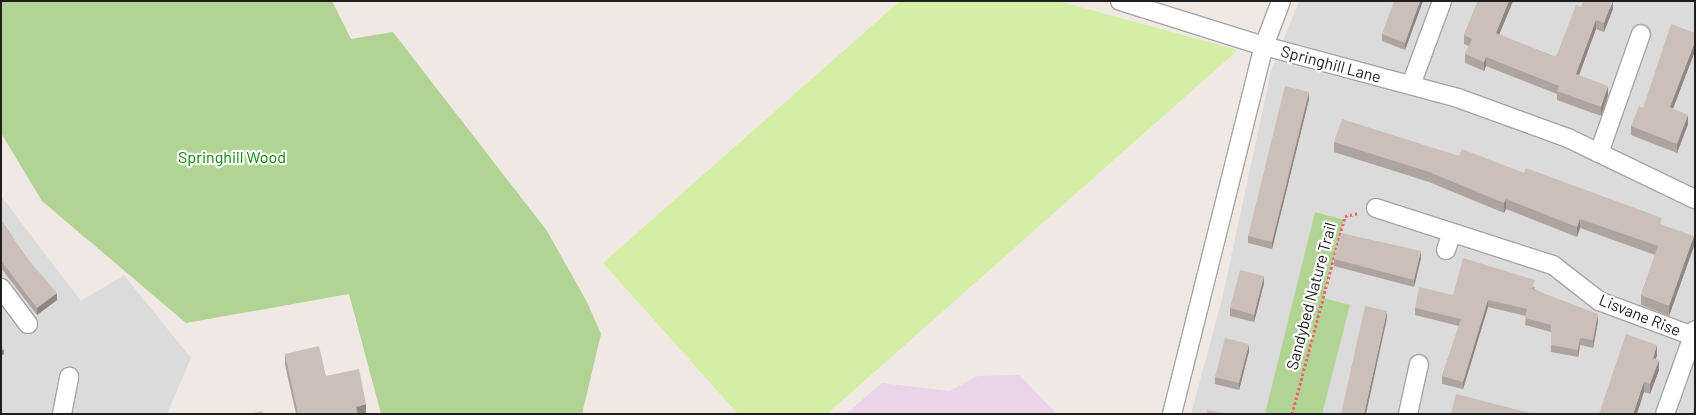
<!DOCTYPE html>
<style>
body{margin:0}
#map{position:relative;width:1696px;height:415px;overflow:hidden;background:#f0e9e3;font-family:Barlow,sans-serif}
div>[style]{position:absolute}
.residential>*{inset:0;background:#dcdbdb}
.industrial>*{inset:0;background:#e9d4e9}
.grass>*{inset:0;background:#d5eea5}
.forest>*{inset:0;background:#b1d394}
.path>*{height:3px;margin-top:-1.5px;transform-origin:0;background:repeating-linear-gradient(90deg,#ff656e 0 2.5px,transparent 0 5px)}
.roads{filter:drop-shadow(1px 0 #a5a5a5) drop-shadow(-1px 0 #a5a5a5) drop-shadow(0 1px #a5a5a5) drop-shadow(0 -1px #a5a5a5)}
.street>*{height:18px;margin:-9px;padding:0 9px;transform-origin:9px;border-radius:9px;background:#fff}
.wall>*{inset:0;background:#afa39f}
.shaded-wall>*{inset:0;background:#8f8582}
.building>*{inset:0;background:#ccbeb9}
span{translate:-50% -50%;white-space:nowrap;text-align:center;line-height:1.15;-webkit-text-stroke:4.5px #fff;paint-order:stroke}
.street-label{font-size:16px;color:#1e1e1e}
.park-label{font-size:16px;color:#0d8503}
.frame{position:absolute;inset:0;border:2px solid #1e1e1e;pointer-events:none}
</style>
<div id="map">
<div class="residential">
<i style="clip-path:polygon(1299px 1px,1695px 1px,1695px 414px,1191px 414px,1222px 299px,1271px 71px)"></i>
<i style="clip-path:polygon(1px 196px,81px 301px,124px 275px,191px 358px,167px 414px,1px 414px)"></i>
</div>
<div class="industrial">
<i style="clip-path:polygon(1019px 375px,1057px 414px,846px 414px,882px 383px,949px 391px,978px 376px)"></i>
</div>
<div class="grass">
<i style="clip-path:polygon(900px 1px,1058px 1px,1238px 50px,827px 414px,738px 414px,603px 263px)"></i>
</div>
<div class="forest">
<i style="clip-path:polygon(1px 1px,332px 1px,351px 39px,393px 32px,547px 231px,587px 302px,601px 334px,582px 414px,381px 414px,349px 294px,186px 323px,42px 201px,1px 133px)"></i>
<i style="clip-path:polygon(1315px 212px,1344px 220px,1323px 298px,1350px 305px,1322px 414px,1265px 414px)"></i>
</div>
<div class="path">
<i style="left:1292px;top:414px;width:205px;rotate:-75deg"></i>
<i style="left:1345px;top:216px;width:14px;rotate:-12deg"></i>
</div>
<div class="roads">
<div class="street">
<i style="left:1120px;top:1px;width:151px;rotate:17.4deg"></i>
<i style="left:1264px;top:46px;width:48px;rotate:-69.3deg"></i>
<i style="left:1411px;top:85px;width:90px;rotate:-69.7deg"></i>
<i style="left:1599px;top:153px;width:126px;rotate:-70.6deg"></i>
<i style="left:1376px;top:208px;width:186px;rotate:17.9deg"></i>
<i style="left:1553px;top:265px;width:58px;rotate:38deg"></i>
<i style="left:1599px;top:301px;width:100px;rotate:20.4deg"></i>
<i style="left:1446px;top:250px;width:18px;rotate:-71deg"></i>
<i style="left:1px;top:288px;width:45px;rotate:53.1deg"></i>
<i style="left:62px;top:414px;width:38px;rotate:-79deg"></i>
<i style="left:1172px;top:414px;width:379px;rotate:-76deg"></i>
<i style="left:1264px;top:46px;width:201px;rotate:15deg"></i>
<i style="left:1458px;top:98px;width:117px;rotate:20deg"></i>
<i style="left:1568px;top:138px;width:141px;rotate:25.7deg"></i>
<i style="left:1408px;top:414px;width:51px;rotate:-77.6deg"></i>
<i style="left:1665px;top:414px;width:89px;rotate:-70.3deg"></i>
</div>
</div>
<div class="wall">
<i style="clip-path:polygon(1423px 1px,1405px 50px,1382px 41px,1382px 34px)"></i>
<i style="clip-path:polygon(1478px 1px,1513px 1px,1499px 35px,1556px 57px,1581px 7px,1613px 9px,1604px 32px,1596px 29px,1579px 75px,1608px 95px,1601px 116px,1557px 100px,1557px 94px,1486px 66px,1484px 71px,1465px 63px,1465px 54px,1469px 46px,1464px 44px,1464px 35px)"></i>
<i style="clip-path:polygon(1695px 33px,1695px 51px,1673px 109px,1688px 124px,1677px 153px,1631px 135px,1631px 126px)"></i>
<i style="clip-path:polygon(1309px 99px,1272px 249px,1248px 243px,1248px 236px)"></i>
<i style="clip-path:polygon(1334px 142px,1459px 156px,1524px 173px,1662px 225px,1694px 246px,1669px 316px,1641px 305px,1641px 295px,1655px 255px,1580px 228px,1577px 237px,1506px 209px,1504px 213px,1429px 182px,1334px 152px)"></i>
<i style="clip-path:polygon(1px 220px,26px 257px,57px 300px,37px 315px,1px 268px)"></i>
<i style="clip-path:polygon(1421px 258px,1414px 287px,1334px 266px,1334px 259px)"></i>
<i style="clip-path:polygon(1264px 283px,1254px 322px,1230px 316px,1230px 308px)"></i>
<i style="clip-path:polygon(1535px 287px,1534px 289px,1598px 321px,1593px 348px,1580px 345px,1578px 357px,1551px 352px,1551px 332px,1525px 325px,1526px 316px,1488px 307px,1463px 389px,1442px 384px,1442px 376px,1459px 326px,1415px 315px,1415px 308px,1453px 295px)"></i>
<i style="clip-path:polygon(1249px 351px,1239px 390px,1215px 384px,1215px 377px)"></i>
<i style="clip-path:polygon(285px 354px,326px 376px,366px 414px,296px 414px,285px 365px)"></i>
<i style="clip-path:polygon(1657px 355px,1656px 359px,1659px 370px,1650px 394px,1644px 392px,1599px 414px)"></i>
</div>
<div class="shaded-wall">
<i style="clip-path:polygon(1420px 1px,1423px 1px,1405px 50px,1405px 43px)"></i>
<i style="clip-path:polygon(1509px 1px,1513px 1px,1496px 42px,1496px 33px)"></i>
<i style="clip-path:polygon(1613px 1px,1613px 9px,1604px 32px,1604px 23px)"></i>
<i style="clip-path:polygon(1596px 20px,1596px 29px,1576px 83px,1576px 74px)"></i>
<i style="clip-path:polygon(1695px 42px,1695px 51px,1670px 116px,1670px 107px)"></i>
<i style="clip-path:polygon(1486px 57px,1486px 66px,1484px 71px,1484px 62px)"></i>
<i style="clip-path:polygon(1608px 86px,1608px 95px,1601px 116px,1601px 107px)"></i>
<i style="clip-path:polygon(1309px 92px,1309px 99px,1272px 249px,1272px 242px)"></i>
<i style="clip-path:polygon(1688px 115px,1688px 124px,1677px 153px,1677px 144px)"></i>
<i style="clip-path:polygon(1506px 199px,1506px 209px,1504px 213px,1504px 203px)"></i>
<i style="clip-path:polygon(1580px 219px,1580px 228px,1577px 237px,1577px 227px)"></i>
<i style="clip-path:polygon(1694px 236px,1694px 246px,1669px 316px,1669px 306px)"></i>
<i style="clip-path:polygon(1421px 251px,1421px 258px,1414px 287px,1414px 280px)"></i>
<i style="clip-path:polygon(1264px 276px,1264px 283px,1254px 322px,1254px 315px)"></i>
<i style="clip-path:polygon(57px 293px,57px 300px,37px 315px,37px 308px)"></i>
<i style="clip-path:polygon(1488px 300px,1488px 307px,1463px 389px,1463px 382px)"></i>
<i style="clip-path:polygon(1387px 311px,1387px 318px,1366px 414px,1364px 414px)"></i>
<i style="clip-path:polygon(1598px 314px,1598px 321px,1593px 348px,1593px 340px)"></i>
<i style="clip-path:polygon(1580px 338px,1580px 345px,1578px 357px,1578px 350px)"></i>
<i style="clip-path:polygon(1249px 344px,1249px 351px,1239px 390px,1239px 383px)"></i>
<i style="clip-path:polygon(1657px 345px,1657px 355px,1653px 368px,1653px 358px)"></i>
<i style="clip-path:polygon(4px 349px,4px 354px,1px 356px,1px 351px)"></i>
<i style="clip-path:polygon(1659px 360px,1659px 370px,1650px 394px,1650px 384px)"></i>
<i style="clip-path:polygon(1644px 382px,1644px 392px,1637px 414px,1633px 414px)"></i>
<i style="clip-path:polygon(366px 404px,366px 414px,356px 414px,356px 407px)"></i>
</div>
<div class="building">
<i style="clip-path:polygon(1394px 1px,1420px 1px,1405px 43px,1382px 34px)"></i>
<i style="clip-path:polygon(1478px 1px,1509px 1px,1496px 33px,1556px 57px,1576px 5px,1581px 7px,1583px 1px,1612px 1px,1604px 23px,1596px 20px,1576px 74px,1608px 86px,1601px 107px,1557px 91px,1559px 86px,1486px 57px,1484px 62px,1465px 54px,1472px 39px,1464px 35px)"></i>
<i style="clip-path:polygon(1671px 24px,1695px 33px,1695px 42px,1670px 107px,1688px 115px,1677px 144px,1631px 126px,1639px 106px,1643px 108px)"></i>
<i style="clip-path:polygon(1285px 86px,1309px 92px,1272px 242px,1248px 236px)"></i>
<i style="clip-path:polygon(1342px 119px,1459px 156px,1462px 149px,1524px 173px,1526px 168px,1662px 218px,1660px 224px,1694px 236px,1669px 306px,1641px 295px,1658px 246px,1580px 219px,1577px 227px,1506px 199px,1504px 203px,1429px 172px,1334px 142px)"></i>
<i style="clip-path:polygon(1px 220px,26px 257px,57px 293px,37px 308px,1px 261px)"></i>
<i style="clip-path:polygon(1341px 233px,1421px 251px,1414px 280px,1334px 259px)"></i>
<i style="clip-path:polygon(1463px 258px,1535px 280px,1532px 289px,1598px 314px,1593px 340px,1580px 338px,1578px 350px,1551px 345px,1551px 325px,1525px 318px,1527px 309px,1488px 300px,1463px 382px,1442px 376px,1461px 319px,1415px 308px,1419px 287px,1453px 295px)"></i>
<i style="clip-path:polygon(1240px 270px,1264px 276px,1254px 315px,1230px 308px)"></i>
<i style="clip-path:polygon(1365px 306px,1387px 311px,1364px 414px,1341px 414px)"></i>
<i style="clip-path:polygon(1626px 334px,1657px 345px,1653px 358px,1659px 360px,1650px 384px,1644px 382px,1633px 414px,1599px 414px)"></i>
<i style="clip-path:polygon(1225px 338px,1249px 344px,1239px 383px,1215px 377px)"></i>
<i style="clip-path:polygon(1px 345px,4px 349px,1px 351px)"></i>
<i style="clip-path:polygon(319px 346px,326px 376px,359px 369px,366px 404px,356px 407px,358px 414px,298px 414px,285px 354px)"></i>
<i style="clip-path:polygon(1456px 394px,1534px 414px,1451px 414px)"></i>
<i style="clip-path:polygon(1695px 403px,1695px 414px,1692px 414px)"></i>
<i style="clip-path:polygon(1207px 410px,1229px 414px,1206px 414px)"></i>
<i style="clip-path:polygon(262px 411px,263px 414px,248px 414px)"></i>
</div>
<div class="street-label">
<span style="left:1331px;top:64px;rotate:15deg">Springhill Lane</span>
<span style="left:1311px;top:296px;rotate:-75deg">Sandybed Nature Trail</span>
<span style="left:1640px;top:315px;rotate:22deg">Lisvane Rise</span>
</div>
<div class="park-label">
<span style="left:232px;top:157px">Springhill Wood</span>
</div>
<div class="frame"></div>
</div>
